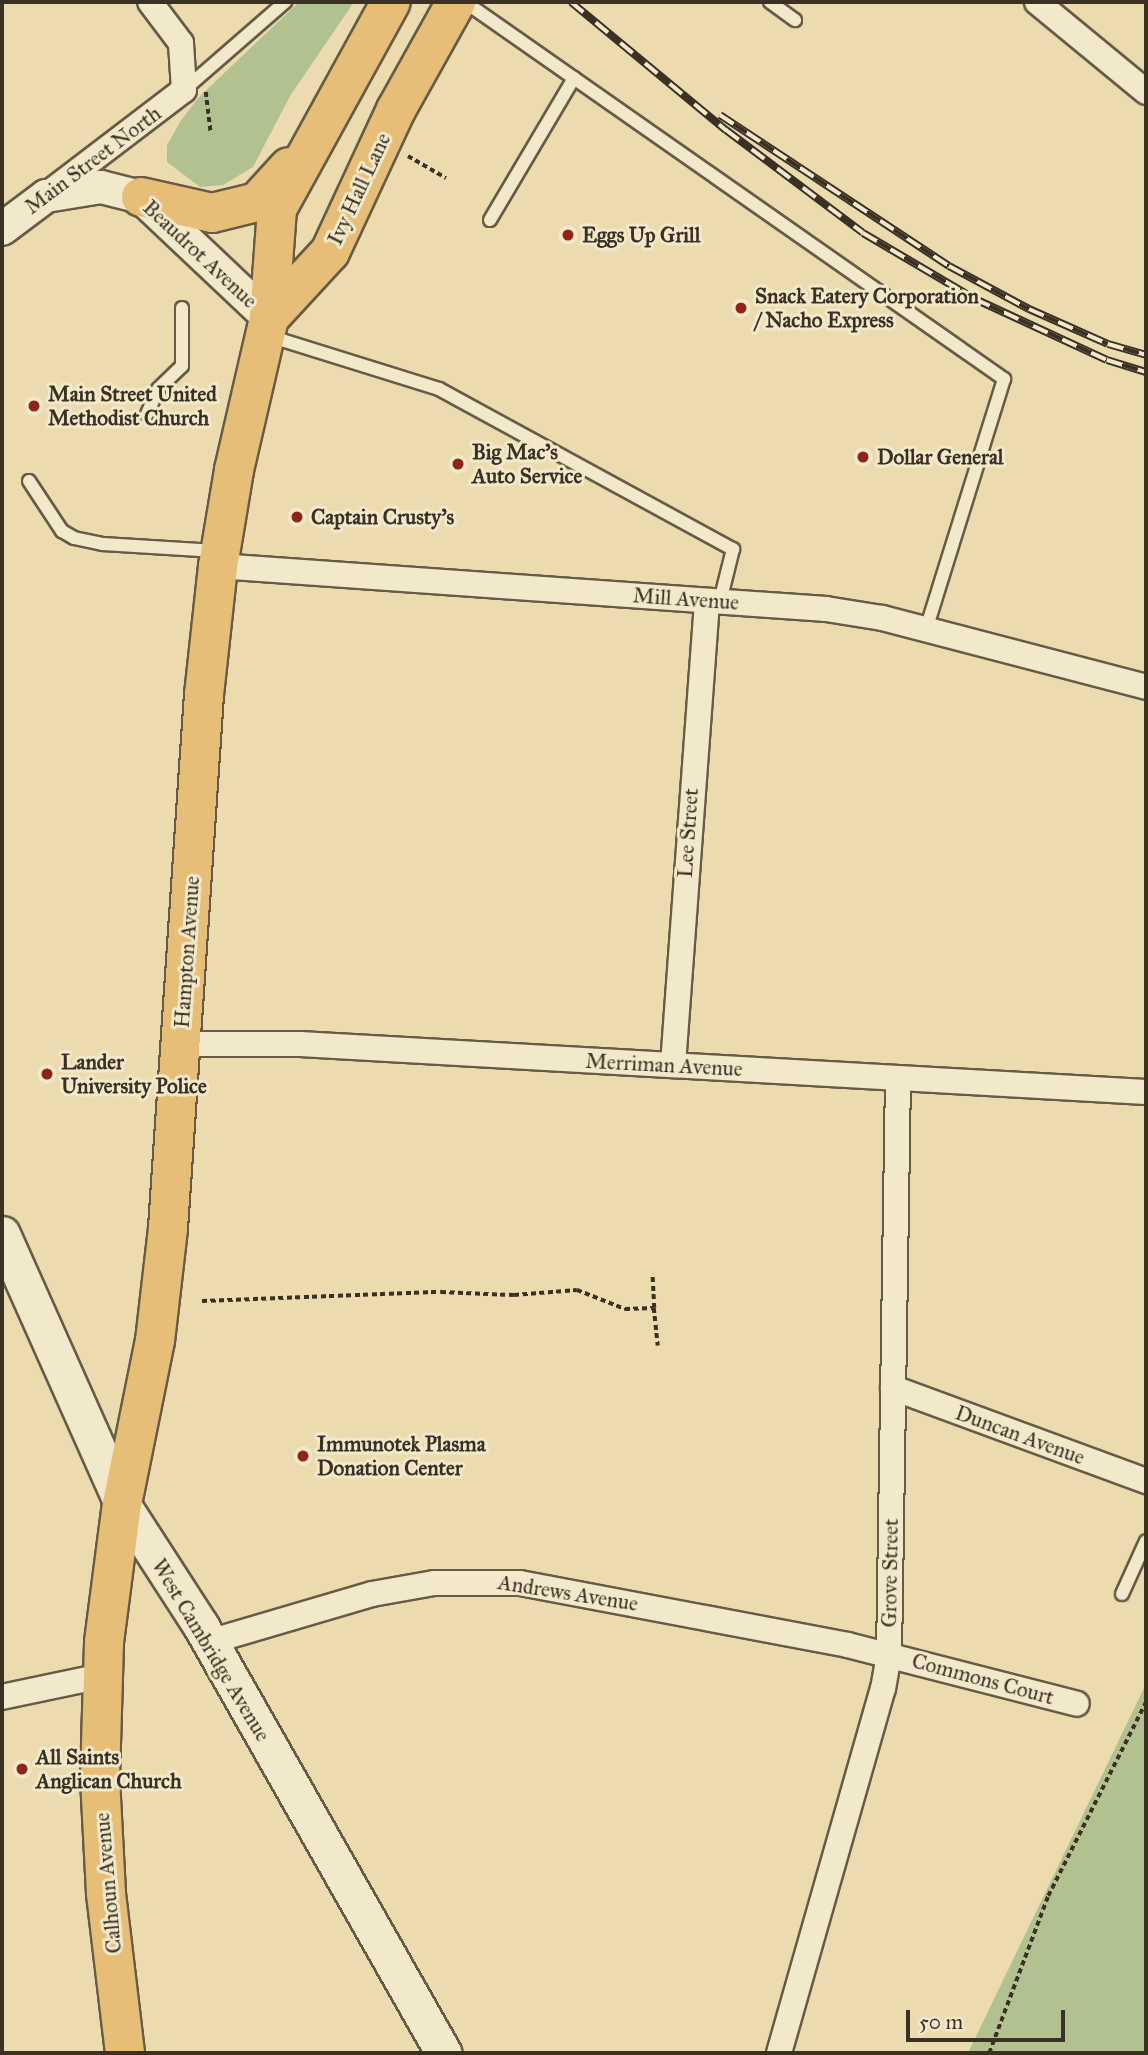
<!DOCTYPE html>
<style>
body{margin:0}
#map{position:relative;width:1148px;height:2055px;overflow:hidden;background:#ebdbae;font-family:"IM FELL Great Primer",serif}
div>[style]{position:absolute}
.green>*{inset:0;background:#b1c18f}
.path>*{height:3.5px;margin-top:-1.75px;transform-origin:0;background:repeating-linear-gradient(90deg,#3b3024 0 5px,transparent 0 8.5px)}
.roads{filter:drop-shadow(2px 0 #675b46) drop-shadow(-2px 0 #675b46) drop-shadow(0 2px #675b46) drop-shadow(0 -2px #675b46)}
.service>*{height:12px;margin:-6px;padding:0 6px;transform-origin:6px;border-radius:6px;background:#f2e8ca}
.minor>*{height:24px;margin:-12px;padding:0 12px;transform-origin:12px;border-radius:12px;background:#f2e8ca}
.tertiary>*{height:32px;margin:-16px;padding:0 16px;transform-origin:16px;border-radius:16px;background:#f2e8ca}
.secondary>*{height:35px;margin:-17.5px;padding:0 17.5px;transform-origin:17.5px;border-radius:17.5px;background:#f2e8ca}
.primary>*{height:38px;margin:-19px;padding:0 19px;transform-origin:19px;border-radius:19px;background:#e6be77}
.rail>*{height:8px;margin-top:-4px;transform-origin:0;background:repeating-linear-gradient(90deg,#f2e8ca 0 16px,#3b3024 0 32px);box-sizing:border-box;border-block:2px solid #3b3024}
.dots>*{width:19px;height:19px;translate:-50% -50%;box-sizing:border-box;border:4px solid #f2e8ca;border-radius:50%}
span{translate:-50% -50%;white-space:nowrap;text-align:center;line-height:1.15;-webkit-text-stroke:6px #f2e8ca;paint-order:stroke}
.street-label{font-size:21px;color:#3b3024}
.poi-label{font-size:21px;color:#3b3024;font-weight:700}
.left{translate:0 -50%;text-align:left}
.frame{position:absolute;inset:0;border:4px solid #3b3024;pointer-events:none}
.scale{position:absolute;left:906px;top:2010px;width:159px;height:32px;box-sizing:border-box;border:4px solid #3b3024;border-top:0;padding-left:9px;font-size:21px;line-height:24px;white-space:nowrap;color:#3b3024;-webkit-text-stroke:5px #f2e8ca;paint-order:stroke}
</style>
<div id="map">
<div class="green">
<i style="clip-path:polygon(299px 2px,354px 2px,290px 96px,253px 167px,223px 185px,200px 187px,167px 162px,167px 145px,180px 122px,198px 98px)"></i>
<i style="clip-path:polygon(1146px 1684px,1146px 2053px,968px 2053px)"></i>
</div>
<div class="path">
<i style="left:206px;top:92px;width:42px;rotate:83.2deg"></i>
<i style="left:408px;top:156px;width:44px;rotate:30.1deg"></i>
<i style="left:202px;top:1301px;width:239px;rotate:-2.2deg"></i>
<i style="left:441px;top:1292px;width:73px;rotate:2.4deg"></i>
<i style="left:514px;top:1295px;width:63px;rotate:-4.5deg"></i>
<i style="left:577px;top:1290px;width:52px;rotate:21.6deg"></i>
<i style="left:625px;top:1309px;width:29px;rotate:-2deg"></i>
<i style="left:654px;top:1308px;width:34px;rotate:-93deg"></i>
<i style="left:654px;top:1308px;width:38px;rotate:84deg"></i>
<i style="left:989px;top:2053px;width:168px;rotate:-69.4deg"></i>
<i style="left:1048px;top:1896px;width:217px;rotate:-63.2deg"></i>
</div>
<div class="roads">
<div class="service">
<i style="left:465px;top:2px;width:658px;rotate:34.97deg"></i>
<i style="left:1004px;top:379px;width:262px;rotate:107.3deg"></i>
<i style="left:770px;top:2px;width:31px;rotate:36deg"></i>
<i style="left:185px;top:89px;width:133px;rotate:-41deg"></i>
<i style="left:490px;top:220px;width:165px;rotate:-59.4deg"></i>
<i style="left:269px;top:336px;width:178px;rotate:17.3deg"></i>
<i style="left:439px;top:389px;width:335px;rotate:28.6deg"></i>
<i style="left:733px;top:549px;width:54px;rotate:104deg"></i>
<i style="left:147px;top:414px;width:27px;rotate:-66deg"></i>
<i style="left:158px;top:389px;width:33px;rotate:-44deg"></i>
<i style="left:182px;top:366px;width:58px;rotate:-90deg"></i>
<i style="left:29px;top:481px;width:60px;rotate:56.6deg"></i>
<i style="left:62px;top:531px;width:14px;rotate:30deg"></i>
<i style="left:74px;top:538px;width:30px;rotate:12deg"></i>
<i style="left:103px;top:544px;width:113px;rotate:3.5deg"></i>
<i style="left:1122px;top:1594px;width:58px;rotate:-65.6deg"></i>
</div>
<div class="minor">
<i style="left:1037px;top:2px;width:141px;rotate:39.5deg"></i>
<i style="left:46px;top:195px;width:173px;rotate:-37.3deg"></i>
<i style="left:184px;top:90px;width:47px;rotate:-93.7deg"></i>
<i style="left:181px;top:43px;width:51px;rotate:-127.1deg"></i>
<i style="left:218px;top:566px;width:610px;rotate:4.05deg"></i>
<i style="left:826px;top:609px;width:57px;rotate:9.1deg"></i>
<i style="left:882px;top:618px;width:273px;rotate:14.6deg"></i>
<i style="left:181px;top:1044px;width:119px"></i>
<i style="left:300px;top:1044px;width:847px;rotate:3.25deg"></i>
<i style="left:673px;top:1065px;width:465px;rotate:-85.8deg"></i>
<i style="left:893px;top:1388px;width:270px;rotate:20.2deg"></i>
<i style="left:209px;top:1642px;width:170px;rotate:-16.4deg"></i>
<i style="left:372px;top:1594px;width:63px;rotate:-10.1deg"></i>
<i style="left:434px;top:1583px;width:86px"></i>
<i style="left:520px;top:1583px;width:334px;rotate:10.7deg"></i>
<i style="left:848px;top:1645px;width:236px;rotate:14.4deg"></i>
<i style="left:2px;top:1697px;width:102px;rotate:-11.9deg"></i>
<i style="left:779px;top:2053px;width:379px;rotate:-74.1deg"></i>
<i style="left:883px;top:1689px;width:34px;rotate:-80deg"></i>
<i style="left:889px;top:1656px;width:578px;rotate:-89.11deg"></i>
</div>
<div class="tertiary">
<i style="left:2px;top:229px;width:55px;rotate:-36.9deg"></i>
<i style="left:46px;top:196px;width:56px;rotate:-9.3deg"></i>
<i style="left:101px;top:187px;width:41px;rotate:14deg"></i>
<i style="left:141px;top:197px;width:176px;rotate:43.4deg"></i>
</div>
<div class="secondary">
<i style="left:2px;top:1234px;width:295px;rotate:66deg"></i>
<i style="left:122px;top:1504px;width:145px;rotate:57.1deg"></i>
<i style="left:201px;top:1626px;width:491px;rotate:60.4deg"></i>
</div>
<div class="primary">
<i style="left:141px;top:197px;width:73px;rotate:12.7deg"></i>
<i style="left:212px;top:213px;width:46px;rotate:-13.7deg"></i>
<i style="left:257px;top:202px;width:47px;rotate:-47.6deg"></i>
<i style="left:269px;top:318px;width:90px;rotate:-47.3deg"></i>
<i style="left:330px;top:252px;width:157px;rotate:-65.1deg"></i>
<i style="left:396px;top:110px;width:124px;rotate:-60.9deg"></i>
<i style="left:125px;top:2053px;width:161px;rotate:-96.8deg"></i>
<i style="left:106px;top:1893px;width:115px;rotate:-93deg"></i>
<i style="left:100px;top:1778px;width:136px;rotate:-88.3deg"></i>
<i style="left:104px;top:1642px;width:139px;rotate:-82.6deg"></i>
<i style="left:122px;top:1504px;width:166px;rotate:-78.6deg"></i>
<i style="left:155px;top:1341px;width:114px;rotate:-83.4deg"></i>
<i style="left:168px;top:1228px;width:534px;rotate:-86.14deg"></i>
<i style="left:204px;top:695px;width:130px;rotate:-83.8deg"></i>
<i style="left:218px;top:566px;width:97px;rotate:-80.5deg"></i>
<i style="left:234px;top:470px;width:156px;rotate:-77deg"></i>
<i style="left:269px;top:318px;width:109px;rotate:-85.8deg"></i>
<i style="left:277px;top:209px;width:236px;rotate:-61.2deg"></i>
</div>
</div>
<div class="rail">
<i style="left:571px;top:2px;width:201px;rotate:39.6deg"></i>
<i style="left:726px;top:130px;width:171px;rotate:36.9deg"></i>
<i style="left:863px;top:233px;width:130px;rotate:30.5deg"></i>
<i style="left:975px;top:299px;width:145px;rotate:24.8deg"></i>
<i style="left:1107px;top:360px;width:41px;rotate:17.1deg"></i>
<i style="left:720px;top:115px;width:274px;rotate:33.4deg"></i>
<i style="left:949px;top:266px;width:91px;rotate:28.3deg"></i>
<i style="left:1029px;top:309px;width:86px;rotate:23.9deg"></i>
<i style="left:1108px;top:344px;width:40px;rotate:16deg"></i>
</div>
<div class="dots">
<i style="left:568px;top:235px;background:#8f2418"></i>
<i style="left:741px;top:308px;background:#8f2418"></i>
<i style="left:34px;top:406px;background:#8f2418"></i>
<i style="left:863px;top:457px;background:#8f2418"></i>
<i style="left:458px;top:464px;background:#8f2418"></i>
<i style="left:297px;top:517px;background:#8f2418"></i>
<i style="left:47px;top:1074px;background:#8f2418"></i>
<i style="left:303px;top:1456px;background:#8f2418"></i>
<i style="left:22px;top:1769px;background:#8f2418"></i>
</div>
<div class="street-label">
<span style="left:93px;top:160px;rotate:-37deg">Main Street North</span>
<span style="left:359px;top:189px;rotate:-65deg">Ivy Hall Lane</span>
<span style="left:200px;top:254px;rotate:43deg">Beaudrot Avenue</span>
<span style="left:686px;top:599px;rotate:4deg">Mill Avenue</span>
<span style="left:688px;top:833px;rotate:-86deg">Lee Street</span>
<span style="left:187px;top:952px;rotate:-86deg">Hampton Avenue</span>
<span style="left:664px;top:1065px;rotate:3deg">Merriman Avenue</span>
<span style="left:1020px;top:1435px;rotate:20deg">Duncan Avenue</span>
<span style="left:890px;top:1573px;rotate:-89deg">Grove Street</span>
<span style="left:568px;top:1593px;rotate:9deg">Andrews Avenue</span>
<span style="left:211px;top:1650px;rotate:59deg">West Cambridge Avenue</span>
<span style="left:983px;top:1679px;rotate:15deg">Commons Court</span>
<span style="left:108px;top:1883px;rotate:-95deg">Calhoun Avenue</span>
</div>
<div class="poi-label">
<span class="left" style="left:582px;top:235px">Eggs Up Grill</span>
<span class="left" style="left:755px;top:308px">Snack Eatery Corporation<br>/ Nacho Express</span>
<span class="left" style="left:48px;top:406px">Main Street United<br>Methodist Church</span>
<span class="left" style="left:472px;top:464px">Big Mac's<br>Auto Service</span>
<span class="left" style="left:877px;top:457px">Dollar General</span>
<span class="left" style="left:311px;top:517px">Captain Crusty's</span>
<span class="left" style="left:61px;top:1074px">Lander<br>University Police</span>
<span class="left" style="left:317px;top:1456px">Immunotek Plasma<br>Donation Center</span>
<span class="left" style="left:36px;top:1769px">All Saints<br>Anglican Church</span>
</div>
<div class="frame"></div>
<div class="scale">50 m</div>
</div>
